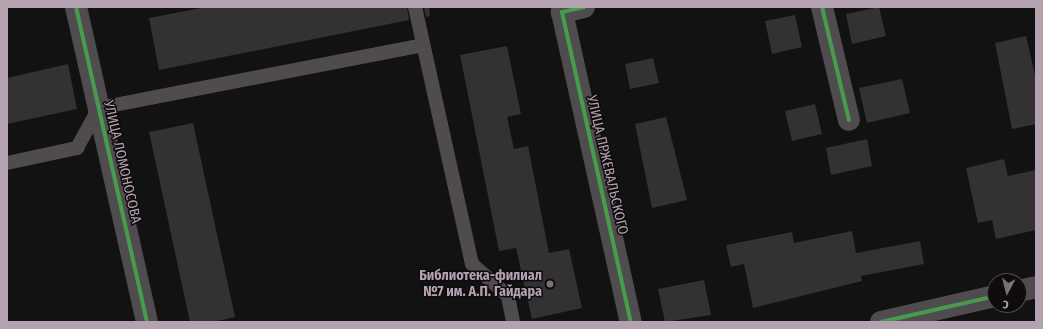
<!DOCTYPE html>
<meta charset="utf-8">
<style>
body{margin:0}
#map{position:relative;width:1043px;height:329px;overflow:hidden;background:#121212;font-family:"Fira Sans Condensed",sans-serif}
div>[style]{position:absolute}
.building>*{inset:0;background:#333132}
.lane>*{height:14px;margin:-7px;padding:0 7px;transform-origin:7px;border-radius:7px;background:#504b4f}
.street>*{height:22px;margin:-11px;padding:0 11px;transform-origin:11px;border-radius:11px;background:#504b4f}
.cycleway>*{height:4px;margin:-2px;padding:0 2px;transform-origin:2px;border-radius:2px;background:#469c4c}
.dots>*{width:11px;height:11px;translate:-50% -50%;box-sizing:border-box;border:2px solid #0e0c0d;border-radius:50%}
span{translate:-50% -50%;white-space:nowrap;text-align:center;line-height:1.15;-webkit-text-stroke:3px #0e0c0d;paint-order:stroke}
.street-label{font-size:14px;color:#b4a2b1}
.poi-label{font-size:14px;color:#b4a2b1;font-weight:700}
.right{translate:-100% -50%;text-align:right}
.frame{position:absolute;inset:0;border:8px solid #b4a2b1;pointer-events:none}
.north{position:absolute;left:987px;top:273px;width:40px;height:40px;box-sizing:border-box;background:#0e0c0d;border:1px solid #50484f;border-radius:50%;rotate:187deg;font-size:11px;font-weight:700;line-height:16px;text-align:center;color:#b4a2b1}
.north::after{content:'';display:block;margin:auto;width:14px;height:18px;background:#7b7079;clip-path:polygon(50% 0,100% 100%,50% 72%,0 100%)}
</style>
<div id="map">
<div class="building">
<i style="clip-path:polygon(206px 7px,407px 7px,409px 20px,159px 70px,149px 18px)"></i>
<i style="clip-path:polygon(424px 7px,429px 7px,430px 16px,426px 17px)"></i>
<i style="clip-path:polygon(879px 7px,886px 36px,852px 44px,846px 14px)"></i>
<i style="clip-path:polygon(795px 15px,802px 47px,772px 54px,765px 21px)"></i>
<i style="clip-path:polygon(1026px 36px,1036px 80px,1036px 124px,1012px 129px,995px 43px)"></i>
<i style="clip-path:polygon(507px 46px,521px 114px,507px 117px,514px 149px,528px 146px,549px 253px,569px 249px,582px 308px,532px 319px,516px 248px,499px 251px,460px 55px)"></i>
<i style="clip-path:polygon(653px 58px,659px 83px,630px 89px,625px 64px)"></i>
<i style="clip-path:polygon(68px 64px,77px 109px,7px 124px,7px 78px)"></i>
<i style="clip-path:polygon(902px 79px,910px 113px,867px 123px,859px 88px)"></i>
<i style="clip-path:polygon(815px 104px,822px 134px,792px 141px,785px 111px)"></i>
<i style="clip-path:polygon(666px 117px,687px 200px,652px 208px,635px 124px)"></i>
<i style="clip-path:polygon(193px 123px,235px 317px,213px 322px,190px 322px,149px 132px)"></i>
<i style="clip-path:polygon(867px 139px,872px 166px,831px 175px,826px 148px)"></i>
<i style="clip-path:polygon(1004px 159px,1008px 176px,1036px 170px,1036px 230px,996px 239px,992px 220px,978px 223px,966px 168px)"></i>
<i style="clip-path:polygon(852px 231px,856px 253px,920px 241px,924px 264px,861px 276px,862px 281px,753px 308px,744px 264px,731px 267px,726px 245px,792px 232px,794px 243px)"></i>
<i style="clip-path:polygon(704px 280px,711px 315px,665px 322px,658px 289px)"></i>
</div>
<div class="lane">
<i style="left:415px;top:7px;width:263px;rotate:77.5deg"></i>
<i style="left:472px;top:264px;width:48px;rotate:41.6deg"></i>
<i style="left:508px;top:296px;width:26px;rotate:79deg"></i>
<i style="left:7px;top:163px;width:72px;rotate:-12.1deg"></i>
<i style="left:77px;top:148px;width:46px;rotate:-61.2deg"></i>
<i style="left:99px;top:108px;width:330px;rotate:-11deg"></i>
</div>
<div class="street">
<i style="left:76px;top:7px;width:323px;rotate:77.3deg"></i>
<i style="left:584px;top:7px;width:23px;rotate:167deg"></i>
<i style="left:562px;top:12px;width:318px;rotate:77.5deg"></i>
<i style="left:822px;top:7px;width:116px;rotate:76.6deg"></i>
<i style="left:1019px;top:291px;width:17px;rotate:-13deg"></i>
<i style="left:881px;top:322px;width:117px;rotate:-12.8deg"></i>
</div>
<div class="cycleway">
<i style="left:76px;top:7px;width:323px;rotate:77.3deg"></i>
<i style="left:584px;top:7px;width:23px;rotate:167deg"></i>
<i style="left:562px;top:12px;width:318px;rotate:77.5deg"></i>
<i style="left:822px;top:7px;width:116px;rotate:76.6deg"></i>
<i style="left:881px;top:322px;width:117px;rotate:-12.8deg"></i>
</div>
<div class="dots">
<i style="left:550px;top:284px;background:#7b7079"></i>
</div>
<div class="street-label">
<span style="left:122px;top:162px;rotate:77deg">УЛИЦА ЛОМОНОСОВА</span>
<span style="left:607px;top:165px;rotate:77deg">УЛИЦА ПРЖЕВАЛЬСКОГО</span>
</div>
<div class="poi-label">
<span class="right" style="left:542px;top:284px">Библиотека-филиал<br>№7 им. А.П. Гайдара</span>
</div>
<div class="frame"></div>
<div class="north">С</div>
</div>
